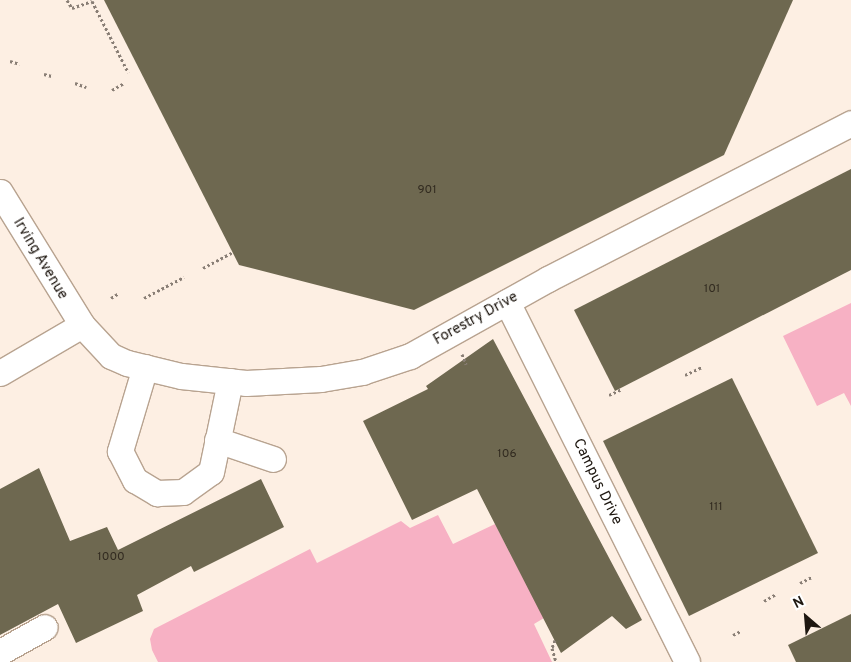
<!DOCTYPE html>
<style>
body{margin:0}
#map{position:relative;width:851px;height:662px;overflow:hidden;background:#fdefe3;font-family:Overpass,sans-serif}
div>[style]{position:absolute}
.green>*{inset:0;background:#f7b1c4}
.building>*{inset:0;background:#6e6850}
.path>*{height:3px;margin-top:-1.5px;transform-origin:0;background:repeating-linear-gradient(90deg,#897e75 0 2.5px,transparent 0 5px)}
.roads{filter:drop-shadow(1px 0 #b8a390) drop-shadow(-1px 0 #b8a390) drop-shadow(0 1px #b8a390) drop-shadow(0 -1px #b8a390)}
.minor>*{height:25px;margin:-12.5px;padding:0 12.5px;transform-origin:12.5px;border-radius:12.5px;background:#fff}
span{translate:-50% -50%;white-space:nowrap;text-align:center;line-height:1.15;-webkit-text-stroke:4px #fff;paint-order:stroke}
.number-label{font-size:12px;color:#322b20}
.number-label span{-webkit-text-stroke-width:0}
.street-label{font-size:15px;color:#1e1710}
.north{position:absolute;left:781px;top:592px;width:50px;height:50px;-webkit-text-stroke:4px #fff;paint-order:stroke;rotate:333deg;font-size:14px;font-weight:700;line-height:20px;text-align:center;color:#1e1710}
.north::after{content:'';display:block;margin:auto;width:18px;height:22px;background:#1e1710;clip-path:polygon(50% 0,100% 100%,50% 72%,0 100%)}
</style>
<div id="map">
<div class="green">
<i style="clip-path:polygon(851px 303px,851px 406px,844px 393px,817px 406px,783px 336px)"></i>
<i style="clip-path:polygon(438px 515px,453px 544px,495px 524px,544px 618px,534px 624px,552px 662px,158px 662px,152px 650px,150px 639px,154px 629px,310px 549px,317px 563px,401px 521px,410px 528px)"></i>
</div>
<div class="building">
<i style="clip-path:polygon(104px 0,793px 0,724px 155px,414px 310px,239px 265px)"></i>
<i style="clip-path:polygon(851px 169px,851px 270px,615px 391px,574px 310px)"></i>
<i style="clip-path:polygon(493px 339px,642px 620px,626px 629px,612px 616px,561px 653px,477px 489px,412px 520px,363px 421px,428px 389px,426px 386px)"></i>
<i style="clip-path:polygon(732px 378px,818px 553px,689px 616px,603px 441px)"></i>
<i style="clip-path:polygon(39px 468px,70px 541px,107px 527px,118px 550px,261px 479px,284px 527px,194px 572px,191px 566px,137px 595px,143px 611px,76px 643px,58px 604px,0 635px,0 489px)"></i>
<i style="clip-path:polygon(851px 614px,851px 662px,796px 662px,788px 645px)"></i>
</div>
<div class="path">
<i style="left:67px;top:0;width:9px;rotate:58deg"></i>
<i style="left:72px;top:8px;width:21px;rotate:-19deg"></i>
<i style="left:92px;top:1px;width:80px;rotate:63.1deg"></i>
<i style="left:10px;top:61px;width:10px;rotate:17deg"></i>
<i style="left:44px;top:74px;width:8px;rotate:14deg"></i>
<i style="left:75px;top:83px;width:12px;rotate:20deg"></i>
<i style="left:112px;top:90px;width:14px;rotate:-30deg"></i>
<i style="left:203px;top:268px;width:34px;rotate:-28deg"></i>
<i style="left:111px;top:298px;width:9px;rotate:-32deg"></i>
<i style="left:144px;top:298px;width:45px;rotate:-27.7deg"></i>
<i style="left:462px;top:354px;width:11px;rotate:68deg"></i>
<i style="left:685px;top:375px;width:19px;rotate:-25deg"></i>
<i style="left:609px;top:395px;width:14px;rotate:-25deg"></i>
<i style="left:800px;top:583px;width:13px;rotate:-27deg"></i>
<i style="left:764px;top:601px;width:14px;rotate:-30deg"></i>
<i style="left:733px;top:635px;width:9px;rotate:-27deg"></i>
<i style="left:555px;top:640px;width:9px;rotate:111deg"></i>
<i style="left:552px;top:648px;width:15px;rotate:74deg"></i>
</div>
<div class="roads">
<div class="minor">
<i style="left:0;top:192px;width:156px;rotate:58.3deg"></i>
<i style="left:82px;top:325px;width:42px;rotate:46.9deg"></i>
<i style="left:111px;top:356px;width:17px;rotate:24deg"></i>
<i style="left:127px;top:363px;width:56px;rotate:13.5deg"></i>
<i style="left:181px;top:376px;width:65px;rotate:6.1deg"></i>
<i style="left:246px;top:383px;width:75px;rotate:-3.1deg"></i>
<i style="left:321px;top:379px;width:42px;rotate:-9.7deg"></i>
<i style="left:362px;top:372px;width:51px;rotate:-18.4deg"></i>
<i style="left:410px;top:356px;width:158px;rotate:-29.2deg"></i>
<i style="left:548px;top:279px;width:341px;rotate:-27.2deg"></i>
<i style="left:507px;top:302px;width:402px;rotate:63.4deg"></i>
<i style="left:145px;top:367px;width:88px;rotate:106.6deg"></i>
<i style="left:120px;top:451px;width:33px;rotate:63deg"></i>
<i style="left:135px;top:480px;width:26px;rotate:31deg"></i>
<i style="left:157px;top:493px;width:26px;rotate:-2deg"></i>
<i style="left:183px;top:492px;width:34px;rotate:-36deg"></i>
<i style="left:211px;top:472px;width:93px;rotate:-78.2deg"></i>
<i style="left:0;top:373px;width:95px;rotate:-30.3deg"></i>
<i style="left:217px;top:440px;width:59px;rotate:18.7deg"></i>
<i style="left:0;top:652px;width:51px;rotate:-29.1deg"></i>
</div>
</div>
<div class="number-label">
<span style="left:427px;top:191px">901</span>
<span style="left:712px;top:290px">101</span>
<span style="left:507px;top:455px">106</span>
<span style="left:716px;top:508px">111</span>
<span style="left:111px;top:558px">1000</span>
</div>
<div class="street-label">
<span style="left:40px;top:259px;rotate:59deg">Irving Avenue</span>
<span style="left:476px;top:319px;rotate:-29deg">Forestry Drive</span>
<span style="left:597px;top:482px;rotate:64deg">Campus Drive</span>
</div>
<div class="north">N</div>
</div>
